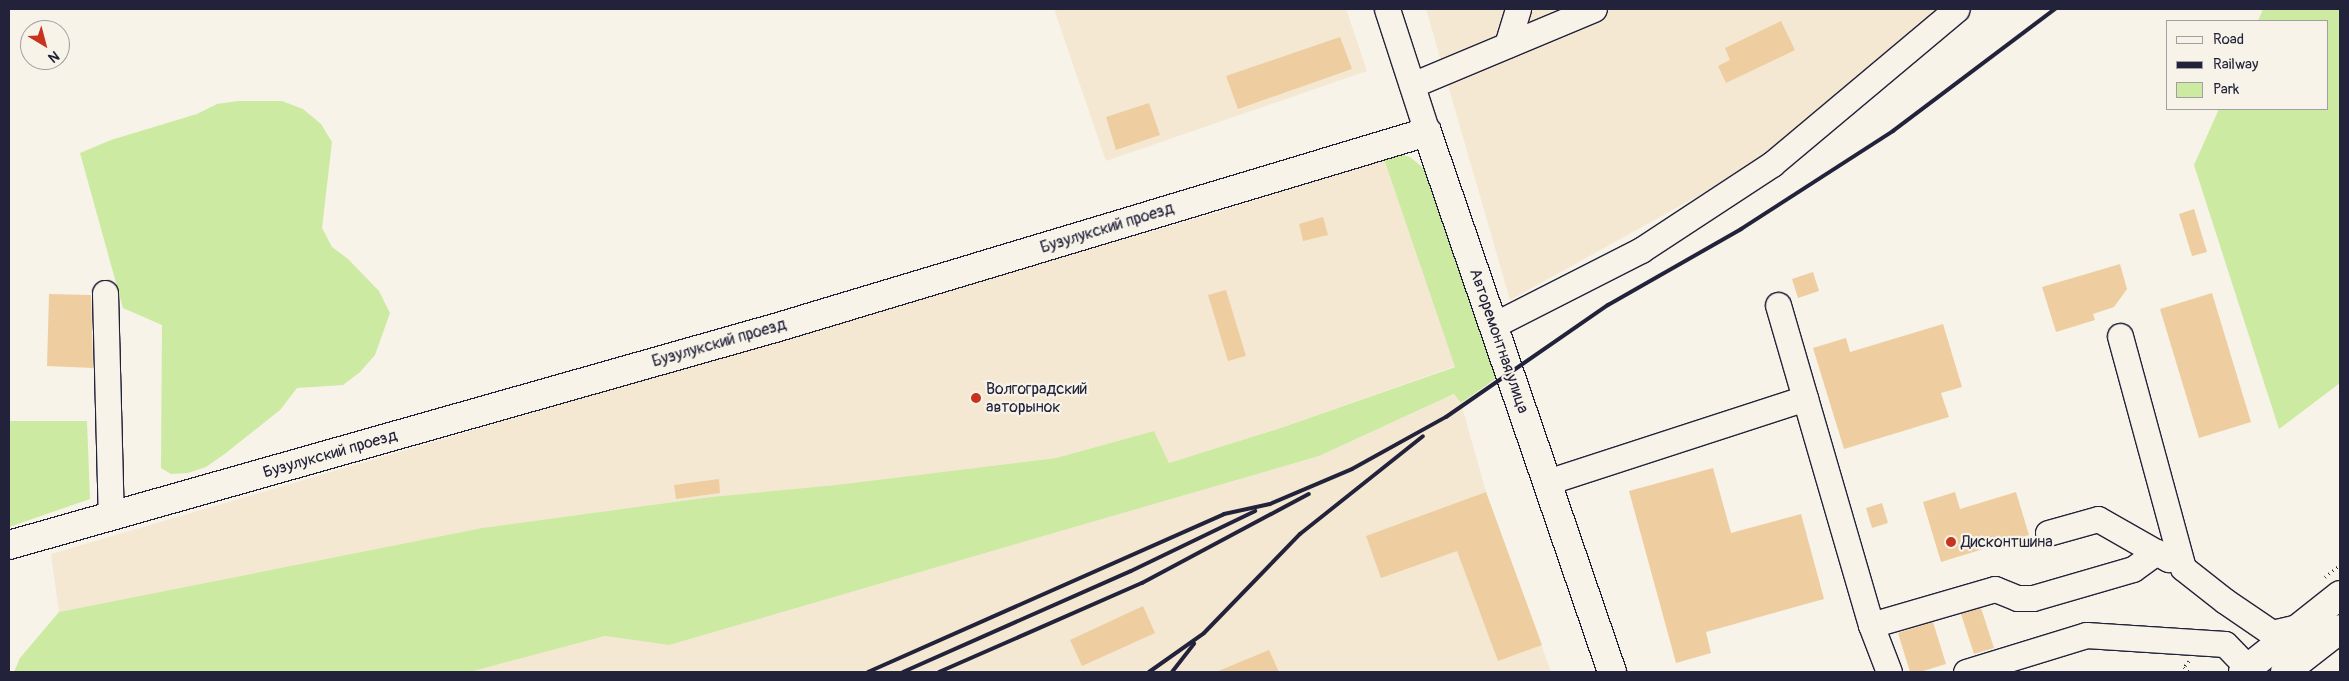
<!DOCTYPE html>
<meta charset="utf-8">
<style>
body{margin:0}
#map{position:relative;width:2349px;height:681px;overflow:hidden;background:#f7f3e8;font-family:Pangolin,sans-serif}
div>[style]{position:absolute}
.built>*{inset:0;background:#f4e8d2}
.green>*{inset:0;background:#cceaa2}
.building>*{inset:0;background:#eecea0}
.path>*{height:3px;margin-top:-1.5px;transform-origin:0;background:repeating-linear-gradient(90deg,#22223b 0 1px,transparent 0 5px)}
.roads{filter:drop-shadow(1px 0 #22223b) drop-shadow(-1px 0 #22223b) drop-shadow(0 1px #22223b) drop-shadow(0 -1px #22223b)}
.minor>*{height:25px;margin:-12.5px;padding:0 12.5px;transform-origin:12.5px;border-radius:12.5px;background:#f7f3e8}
.major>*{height:28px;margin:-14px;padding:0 14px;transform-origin:14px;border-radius:14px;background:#f7f3e8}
.rail>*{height:4px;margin:-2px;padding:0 2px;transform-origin:2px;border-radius:2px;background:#22223b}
.dots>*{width:14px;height:14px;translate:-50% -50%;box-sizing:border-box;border:2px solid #f7f3e8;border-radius:50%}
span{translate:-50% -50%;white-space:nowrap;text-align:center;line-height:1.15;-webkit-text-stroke:4.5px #f7f3e8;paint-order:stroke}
.street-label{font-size:16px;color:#22223b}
.poi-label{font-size:16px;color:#22223b}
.left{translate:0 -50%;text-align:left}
.frame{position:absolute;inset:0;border:10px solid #22223b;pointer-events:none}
.legend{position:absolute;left:2166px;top:20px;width:162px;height:90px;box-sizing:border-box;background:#f7f3e8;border:1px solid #a29fa3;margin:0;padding:6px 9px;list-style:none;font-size:15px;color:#22223b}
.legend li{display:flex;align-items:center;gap:10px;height:25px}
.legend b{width:25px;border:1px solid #a29fa3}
.north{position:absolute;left:20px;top:20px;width:50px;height:50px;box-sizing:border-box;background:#f7f3e8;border:1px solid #a29fa3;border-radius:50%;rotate:143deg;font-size:14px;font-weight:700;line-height:20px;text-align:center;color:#22223b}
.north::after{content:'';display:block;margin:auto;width:18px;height:22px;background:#c8321e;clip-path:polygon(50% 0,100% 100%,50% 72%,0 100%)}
</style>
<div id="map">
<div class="built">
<i style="clip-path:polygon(1054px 9px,1346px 9px,1367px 71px,1106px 161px)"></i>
<i style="clip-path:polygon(1426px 9px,1937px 9px,1781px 150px,1510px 300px)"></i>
<i style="clip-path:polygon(1384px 159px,1455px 366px,1278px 429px,1169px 463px,1154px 431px,1056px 458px,836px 485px,711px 497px,482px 528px,59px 612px,51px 554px,1218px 212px)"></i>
<i style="clip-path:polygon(1455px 394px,1461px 403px,1486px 492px,1551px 672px,470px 672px,605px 636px,669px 645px,1319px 456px)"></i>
</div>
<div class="green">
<i style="clip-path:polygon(2263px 9px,2340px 9px,2340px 383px,2279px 429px,2194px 165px,2219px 109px,2328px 109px,2328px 21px,2258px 21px)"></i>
<i style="clip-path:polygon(238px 101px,282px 101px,303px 109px,321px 124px,332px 142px,322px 228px,332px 247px,348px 259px,379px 291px,390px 313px,375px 355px,360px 372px,343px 385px,297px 388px,280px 410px,226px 453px,206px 467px,188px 473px,171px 474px,161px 468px,162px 325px,123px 308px,80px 153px,111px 140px,197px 114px,217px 104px)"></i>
<i style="clip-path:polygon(1395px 153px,1410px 157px,1427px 171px,1498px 377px,1461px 403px,1454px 394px,1319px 456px,669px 645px,605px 636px,470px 672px,14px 672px,20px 658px,59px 612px,482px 528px,711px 497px,836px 485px,1056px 458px,1154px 431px,1169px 463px,1278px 429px,1455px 367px,1384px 159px)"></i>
<i style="clip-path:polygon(9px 421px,87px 421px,90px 499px,9px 527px)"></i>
</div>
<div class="building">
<i style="clip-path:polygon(1781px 21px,1795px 50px,1726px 83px,1718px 66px,1730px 60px,1725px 48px)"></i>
<i style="clip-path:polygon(1340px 37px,1352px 69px,1238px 109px,1226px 76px)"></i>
<i style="clip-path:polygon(1149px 103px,1160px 135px,1116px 150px,1106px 117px)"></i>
<i style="clip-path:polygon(2194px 209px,2207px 252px,2192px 256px,2179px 214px)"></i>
<i style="clip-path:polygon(1323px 217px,1328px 235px,1303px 241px,1299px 224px)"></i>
<i style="clip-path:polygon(2120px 264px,2127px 289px,2114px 307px,2093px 314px,2095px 320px,2056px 332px,2042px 287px)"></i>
<i style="clip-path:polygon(1813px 272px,1819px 291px,1798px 298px,1792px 279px)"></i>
<i style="clip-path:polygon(1226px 290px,1246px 356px,1228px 361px,1208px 295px)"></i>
<i style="clip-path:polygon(2212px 293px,2251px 422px,2199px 438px,2160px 309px)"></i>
<i style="clip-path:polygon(49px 294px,91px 295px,93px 368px,47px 366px)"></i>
<i style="clip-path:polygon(1943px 324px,1962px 387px,1941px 393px,1949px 417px,1844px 449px,1813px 348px,1846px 338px,1850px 352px)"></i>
<i style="clip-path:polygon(1713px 468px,1731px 533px,1801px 514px,1824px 599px,1706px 632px,1711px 653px,1676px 663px,1629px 491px)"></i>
<i style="clip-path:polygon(719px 479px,720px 493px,676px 499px,674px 485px)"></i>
<i style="clip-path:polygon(1486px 492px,1542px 645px,1498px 661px,1457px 551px,1381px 578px,1366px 536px)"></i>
<i style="clip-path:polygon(1955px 492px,1960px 509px,2016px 492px,2029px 535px,1941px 562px,1923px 502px)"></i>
<i style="clip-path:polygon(1882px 503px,1888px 523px,1872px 528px,1866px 508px)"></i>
<i style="clip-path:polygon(1143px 606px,1155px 633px,1082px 666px,1070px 640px)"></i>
<i style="clip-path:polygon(1981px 608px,1994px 648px,1974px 654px,1961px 614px)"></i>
<i style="clip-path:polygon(1933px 622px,1946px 664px,1920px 672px,1910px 672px,1898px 633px)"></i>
<i style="clip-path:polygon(1269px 650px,1279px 672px,1216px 672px)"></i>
</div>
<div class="path">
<i style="left:2325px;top:577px;width:19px;rotate:-39deg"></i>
<i style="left:2189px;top:661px;width:8px;rotate:130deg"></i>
<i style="left:2184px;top:667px;width:7px;rotate:45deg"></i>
</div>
<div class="roads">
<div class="minor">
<i style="left:1387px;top:9px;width:129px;rotate:72deg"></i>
<i style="left:1507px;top:45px;width:38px;rotate:-73deg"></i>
<i style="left:1412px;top:85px;width:197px;rotate:-22.7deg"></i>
<i style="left:105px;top:293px;width:223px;rotate:88.5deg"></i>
<i style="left:1778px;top:305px;width:97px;rotate:73.8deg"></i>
<i style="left:1494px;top:325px;width:165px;rotate:-27deg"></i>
<i style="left:1641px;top:250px;width:157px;rotate:-33.3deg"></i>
<i style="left:1772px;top:164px;width:241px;rotate:-40deg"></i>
<i style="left:2120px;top:336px;width:240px;rotate:74.8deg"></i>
<i style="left:2183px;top:568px;width:53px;rotate:38.2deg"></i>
<i style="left:2225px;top:601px;width:57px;rotate:34.2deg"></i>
<i style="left:2272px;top:633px;width:31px;rotate:-13deg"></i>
<i style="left:1547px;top:482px;width:271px;rotate:-18deg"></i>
<i style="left:1805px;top:398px;width:236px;rotate:73.8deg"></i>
<i style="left:1871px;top:625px;width:50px;rotate:69deg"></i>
<i style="left:2048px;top:533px;width:52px;rotate:-15.6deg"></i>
<i style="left:2098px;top:519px;width:81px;rotate:29.7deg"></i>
<i style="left:1871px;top:625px;width:129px;rotate:-16.2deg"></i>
<i style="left:1995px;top:589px;width:24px;rotate:22deg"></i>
<i style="left:2017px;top:598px;width:16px"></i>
<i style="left:2033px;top:598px;width:104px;rotate:-16.2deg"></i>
<i style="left:2133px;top:569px;width:29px;rotate:-36deg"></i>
<i style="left:1966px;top:672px;width:126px;rotate:-17.1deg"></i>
<i style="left:2086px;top:635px;width:139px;rotate:3.7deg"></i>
<i style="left:2225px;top:644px;width:39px;rotate:46deg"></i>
</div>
<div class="major">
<i style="left:9px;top:545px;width:796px;rotate:-15.82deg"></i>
<i style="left:775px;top:328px;width:681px;rotate:-16.73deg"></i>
<i style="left:1427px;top:132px;width:571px;rotate:71.09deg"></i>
<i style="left:2243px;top:672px;width:124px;rotate:-38.4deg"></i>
<i style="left:2285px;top:672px;width:70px;rotate:-38deg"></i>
</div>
</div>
<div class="rail">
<i style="left:868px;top:672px;width:389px;rotate:-23.9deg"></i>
<i style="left:1224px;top:514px;width:47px;rotate:-12.3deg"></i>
<i style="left:1270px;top:504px;width:89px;rotate:-23.1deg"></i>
<i style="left:1352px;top:469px;width:107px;rotate:-29deg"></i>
<i style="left:1446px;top:417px;width:197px;rotate:-34.7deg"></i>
<i style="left:1608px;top:305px;width:153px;rotate:-29.7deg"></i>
<i style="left:1741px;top:229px;width:181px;rotate:-32.8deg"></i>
<i style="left:1893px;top:131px;width:203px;rotate:-37deg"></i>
<i style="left:903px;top:672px;width:249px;rotate:-23.9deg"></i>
<i style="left:1131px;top:571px;width:138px;rotate:-25.8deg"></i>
<i style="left:939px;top:672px;width:222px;rotate:-23.7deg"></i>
<i style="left:1142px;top:583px;width:189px;rotate:-28.1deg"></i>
<i style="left:1149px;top:672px;width:67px;rotate:-35.3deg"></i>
<i style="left:1204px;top:633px;width:138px;rotate:-45.9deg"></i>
<i style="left:1300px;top:534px;width:157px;rotate:-38.5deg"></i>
<i style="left:1172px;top:672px;width:36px;rotate:-52deg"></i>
</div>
<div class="dots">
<i style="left:976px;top:398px;background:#c8321e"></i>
<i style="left:1951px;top:542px;background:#c8321e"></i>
</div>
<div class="street-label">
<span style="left:1107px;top:228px;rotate:-17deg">Бузулукский проезд</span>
<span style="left:1499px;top:341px;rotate:71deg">Авторемонтная улица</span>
<span style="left:719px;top:343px;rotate:-16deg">Бузулукский проезд</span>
<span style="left:330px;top:454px;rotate:-16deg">Бузулукский проезд</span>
</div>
<div class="poi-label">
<span class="left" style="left:986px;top:398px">Волгоградский<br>авторынок</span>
<span class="left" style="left:1961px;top:542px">Дисконтшина</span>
</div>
<div class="frame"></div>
<ul class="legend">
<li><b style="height:6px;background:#f7f3e8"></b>Road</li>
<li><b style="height:6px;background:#22223b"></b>Railway</li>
<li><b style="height:14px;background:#cceaa2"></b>Park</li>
</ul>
<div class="north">N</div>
</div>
